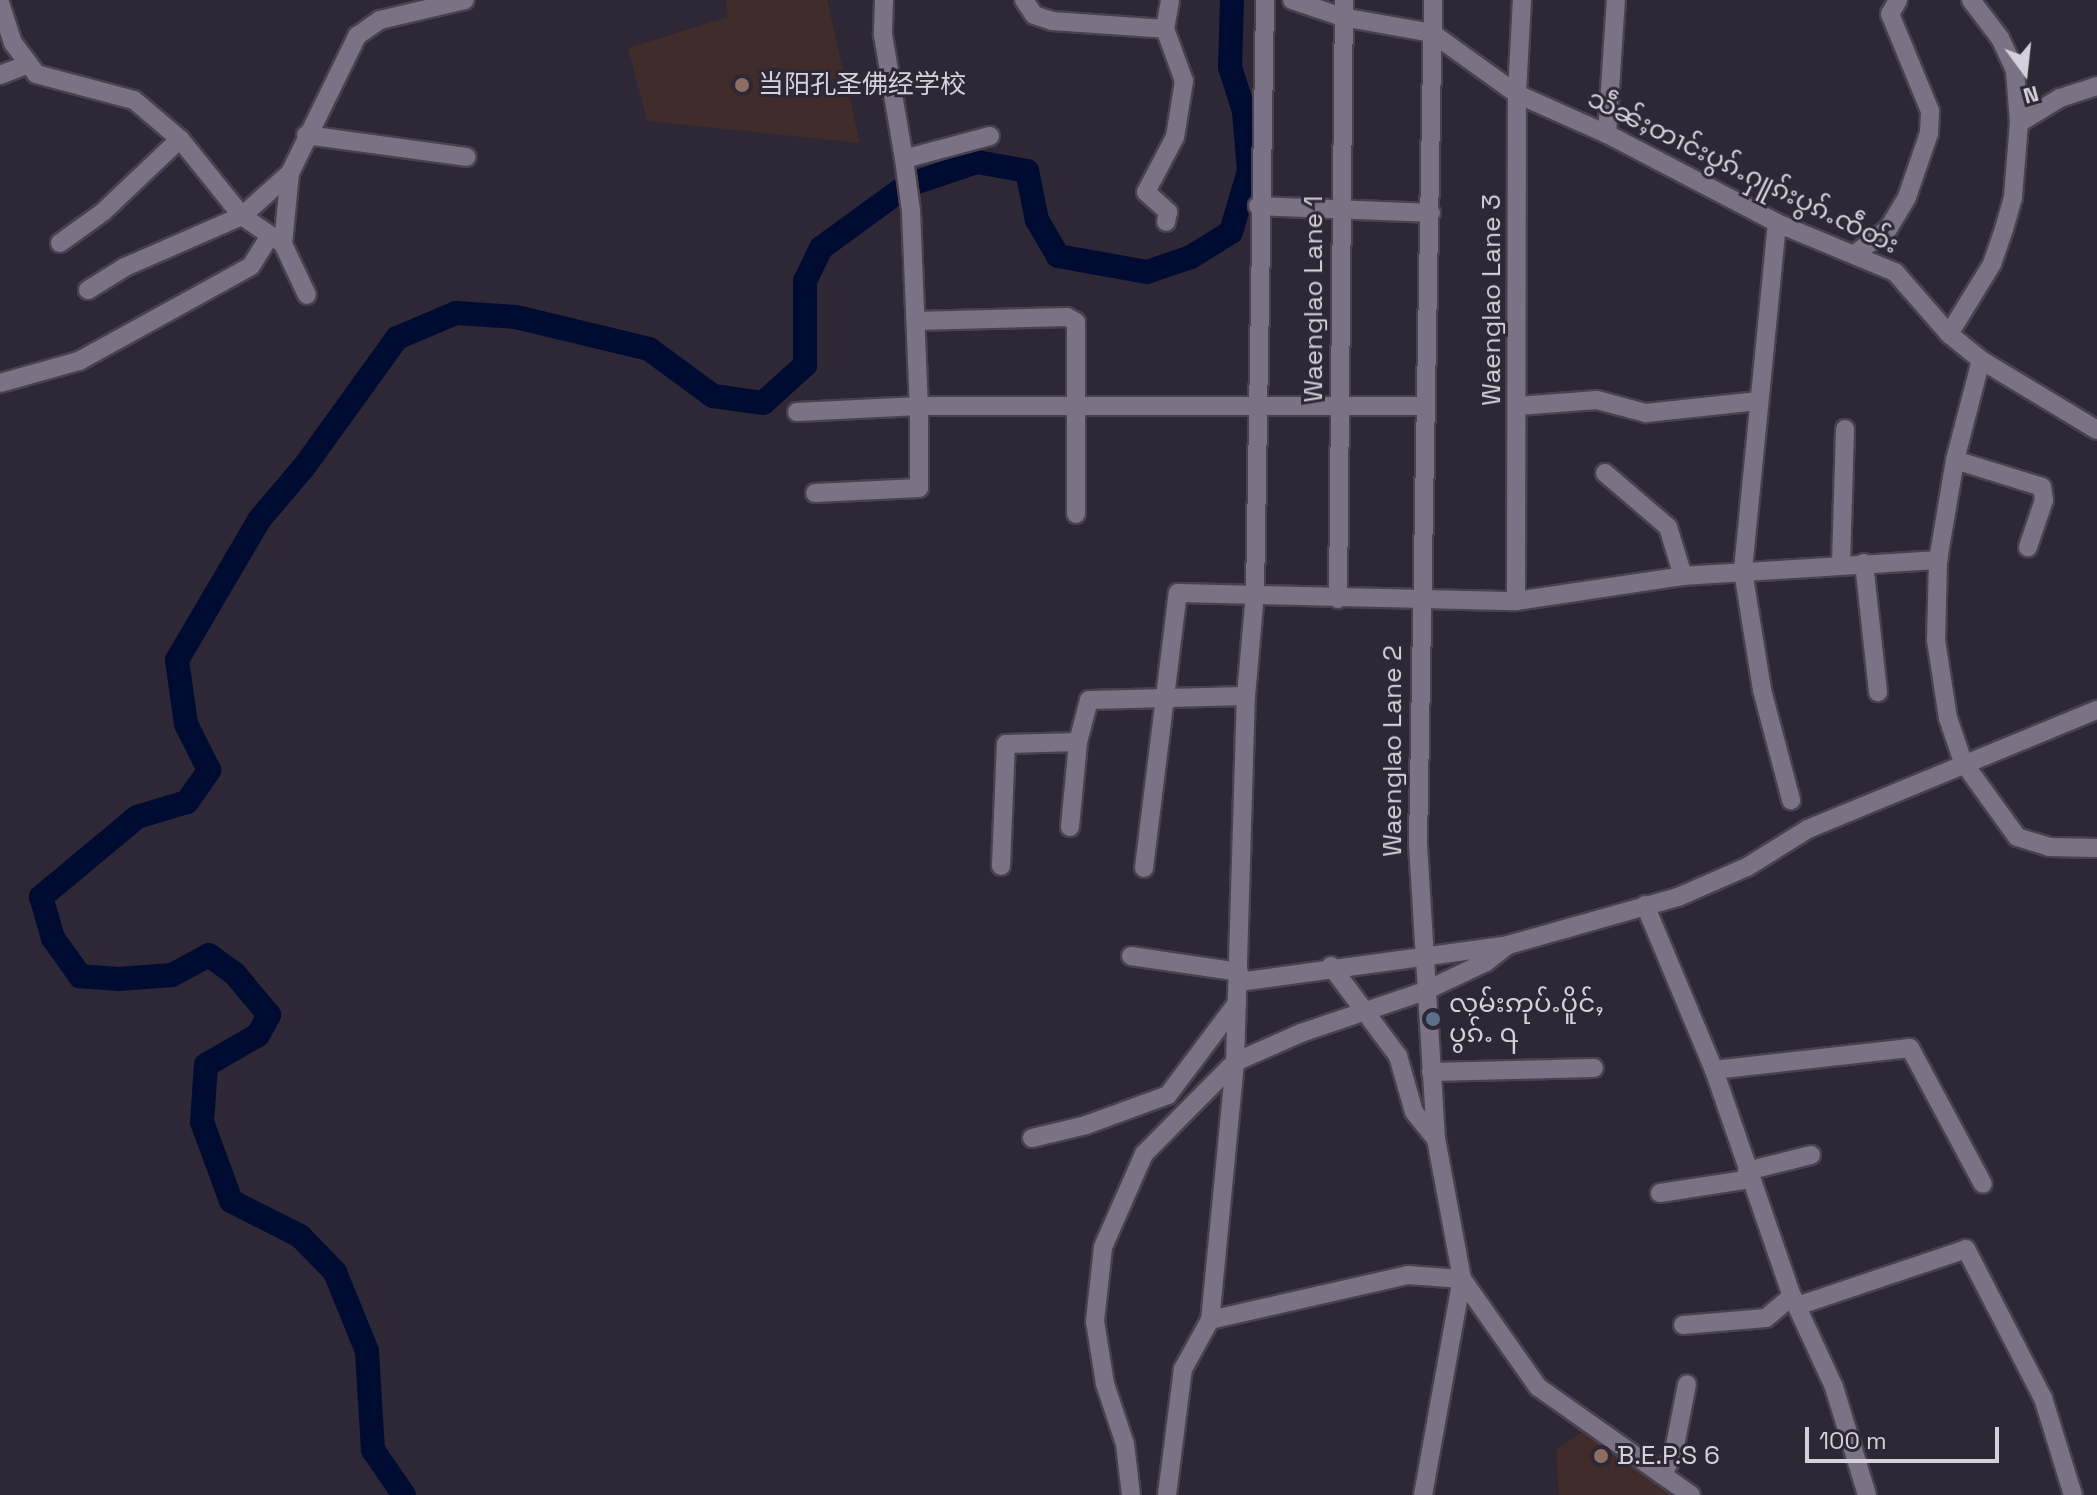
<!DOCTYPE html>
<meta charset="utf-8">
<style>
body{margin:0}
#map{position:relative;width:2097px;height:1495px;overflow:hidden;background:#2d2736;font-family:"Space Grotesk","Noto Sans SC","Noto Sans Myanmar",sans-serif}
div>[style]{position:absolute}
.education>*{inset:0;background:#402c2a}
.river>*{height:24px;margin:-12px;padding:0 12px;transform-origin:12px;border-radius:12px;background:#000b31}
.roads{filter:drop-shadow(2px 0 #48424e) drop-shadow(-2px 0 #48424e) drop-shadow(0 2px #48424e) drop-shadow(0 -2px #48424e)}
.minor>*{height:18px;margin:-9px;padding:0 9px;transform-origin:9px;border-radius:9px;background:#7b7385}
.dots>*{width:22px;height:22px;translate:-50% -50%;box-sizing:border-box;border:4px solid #2d2736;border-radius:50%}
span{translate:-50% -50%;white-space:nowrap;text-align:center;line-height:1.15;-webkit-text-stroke:6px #2d2736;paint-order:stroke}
.poi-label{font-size:26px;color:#d5d1db}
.left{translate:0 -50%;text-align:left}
.street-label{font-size:26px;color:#d5d1db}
.north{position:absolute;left:1985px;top:32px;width:80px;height:80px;-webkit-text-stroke:6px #2d2736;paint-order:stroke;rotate:165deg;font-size:22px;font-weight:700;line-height:32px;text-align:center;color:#d5d1db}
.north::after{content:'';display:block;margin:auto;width:28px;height:36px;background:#d5d1db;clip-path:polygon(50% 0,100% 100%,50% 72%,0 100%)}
.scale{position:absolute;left:1805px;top:1427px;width:194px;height:36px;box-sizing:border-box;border:4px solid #d5d1db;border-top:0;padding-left:10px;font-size:24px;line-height:28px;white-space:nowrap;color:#d5d1db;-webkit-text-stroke:6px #2d2736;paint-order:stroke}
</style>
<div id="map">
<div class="education">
<i style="clip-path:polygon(726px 0,827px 0,860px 143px,647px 121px,628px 48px,728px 17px)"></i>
<i style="clip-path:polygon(1593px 1424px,1681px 1495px,1559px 1495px,1556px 1450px)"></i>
</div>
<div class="river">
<i style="left:404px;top:1495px;width:55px;rotate:-124.6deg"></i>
<i style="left:373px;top:1450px;width:99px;rotate:-93.5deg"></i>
<i style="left:367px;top:1351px;width:85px;rotate:-112.1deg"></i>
<i style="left:335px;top:1272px;width:50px;rotate:-134.2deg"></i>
<i style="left:300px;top:1236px;width:77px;rotate:-153.1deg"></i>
<i style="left:231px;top:1201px;width:84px;rotate:-110.2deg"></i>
<i style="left:202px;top:1122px;width:57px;rotate:-86deg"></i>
<i style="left:206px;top:1065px;width:60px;rotate:-30deg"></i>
<i style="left:258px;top:1035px;width:23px;rotate:-61deg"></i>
<i style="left:269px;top:1015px;width:53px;rotate:-129.7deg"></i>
<i style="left:235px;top:974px;width:32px;rotate:-144deg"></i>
<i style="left:209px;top:955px;width:42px;rotate:151.6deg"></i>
<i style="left:172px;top:975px;width:53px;rotate:175.7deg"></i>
<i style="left:119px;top:979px;width:39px;rotate:-176deg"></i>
<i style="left:80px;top:976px;width:47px;rotate:-125.4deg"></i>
<i style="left:53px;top:938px;width:43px;rotate:-106.3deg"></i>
<i style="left:41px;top:897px;width:125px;rotate:-39.8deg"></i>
<i style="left:137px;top:817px;width:52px;rotate:-16.7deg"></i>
<i style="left:187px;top:802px;width:39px;rotate:-55deg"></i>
<i style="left:209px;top:770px;width:51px;rotate:-116.6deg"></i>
<i style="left:186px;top:724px;width:65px;rotate:-98deg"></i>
<i style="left:177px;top:660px;width:162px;rotate:-59.6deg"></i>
<i style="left:259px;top:520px;width:70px;rotate:-49.7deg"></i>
<i style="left:304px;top:467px;width:159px;rotate:-54.2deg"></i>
<i style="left:397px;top:338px;width:64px;rotate:-23deg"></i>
<i style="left:456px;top:313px;width:60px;rotate:3.8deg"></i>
<i style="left:516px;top:317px;width:137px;rotate:13.5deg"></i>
<i style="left:649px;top:349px;width:79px;rotate:36.3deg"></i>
<i style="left:713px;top:396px;width:50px;rotate:8deg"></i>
<i style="left:763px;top:403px;width:57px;rotate:-42.1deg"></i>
<i style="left:805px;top:365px;width:84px;rotate:-90deg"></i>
<i style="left:805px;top:281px;width:37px;rotate:-64deg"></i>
<i style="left:821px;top:248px;width:105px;rotate:-36.1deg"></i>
<i style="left:906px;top:186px;width:75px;rotate:-18.7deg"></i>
<i style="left:977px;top:162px;width:51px;rotate:10.2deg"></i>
<i style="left:1027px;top:171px;width:50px;rotate:78.5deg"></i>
<i style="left:1037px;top:220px;width:42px;rotate:59.7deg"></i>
<i style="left:1058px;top:256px;width:90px;rotate:10.2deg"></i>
<i style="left:1147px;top:272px;width:46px;rotate:-18.8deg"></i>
<i style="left:1191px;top:257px;width:47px;rotate:-32deg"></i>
<i style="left:1231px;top:232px;width:64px;rotate:-73.6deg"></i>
<i style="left:1249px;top:171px;width:60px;rotate:-94.8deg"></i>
<i style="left:1244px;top:111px;width:46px;rotate:-107.7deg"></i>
<i style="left:1230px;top:67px;width:67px;rotate:-88.3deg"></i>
</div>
<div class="roads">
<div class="minor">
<i style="left:884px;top:0;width:35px;rotate:92deg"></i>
<i style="left:883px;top:35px;width:126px;rotate:80.4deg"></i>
<i style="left:904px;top:159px;width:89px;rotate:-15deg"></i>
<i style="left:1024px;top:0;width:18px;rotate:56deg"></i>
<i style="left:1034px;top:15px;width:19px;rotate:18deg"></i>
<i style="left:1052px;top:21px;width:113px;rotate:4deg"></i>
<i style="left:1165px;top:29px;width:29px;rotate:-80deg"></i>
<i style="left:1292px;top:0;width:53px;rotate:18.8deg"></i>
<i style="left:1342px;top:17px;width:91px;rotate:10.1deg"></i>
<i style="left:1432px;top:33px;width:105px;rotate:35.7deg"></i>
<i style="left:1517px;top:94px;width:98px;rotate:24deg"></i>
<i style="left:1607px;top:134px;width:192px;rotate:27.6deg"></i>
<i style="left:1777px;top:223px;width:128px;rotate:22.6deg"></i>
<i style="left:1895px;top:272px;width:82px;rotate:48.9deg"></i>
<i style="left:1949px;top:334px;width:41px;rotate:39.1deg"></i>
<i style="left:1981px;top:360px;width:135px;rotate:31.1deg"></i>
<i style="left:1971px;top:0;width:48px;rotate:52.7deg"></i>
<i style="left:2000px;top:38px;width:35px;rotate:65deg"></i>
<i style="left:2015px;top:70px;width:53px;rotate:85.7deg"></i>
<i style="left:0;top:3px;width:42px;rotate:72deg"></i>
<i style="left:13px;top:43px;width:39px;rotate:53deg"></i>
<i style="left:36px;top:74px;width:101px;rotate:14.9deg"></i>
<i style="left:134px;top:100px;width:60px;rotate:40.3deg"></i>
<i style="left:180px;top:139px;width:99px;rotate:51.2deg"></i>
<i style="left:242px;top:216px;width:50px;rotate:34.3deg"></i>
<i style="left:283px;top:244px;width:56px;rotate:64.8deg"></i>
<i style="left:1165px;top:29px;width:55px;rotate:69.9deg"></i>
<i style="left:1184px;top:81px;width:57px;rotate:99.1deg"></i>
<i style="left:1175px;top:137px;width:62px;rotate:117.8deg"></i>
<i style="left:1146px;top:192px;width:30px;rotate:42deg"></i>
<i style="left:1168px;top:212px;width:10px;rotate:101deg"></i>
<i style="left:0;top:75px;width:31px;rotate:-21deg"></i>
<i style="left:1607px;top:134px;width:134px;rotate:-86.2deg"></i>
<i style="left:306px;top:135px;width:162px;rotate:7.8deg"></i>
<i style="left:904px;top:159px;width:52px;rotate:82.3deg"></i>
<i style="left:911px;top:211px;width:195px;rotate:87.7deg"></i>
<i style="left:919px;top:406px;width:507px"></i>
<i style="left:1258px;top:206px;width:173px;rotate:2.3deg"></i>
<i style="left:1777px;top:223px;width:350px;rotate:95.6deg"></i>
<i style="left:1743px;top:571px;width:121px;rotate:80.9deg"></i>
<i style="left:1762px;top:690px;width:114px;rotate:75.2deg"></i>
<i style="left:60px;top:243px;width:53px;rotate:-35.8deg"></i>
<i style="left:103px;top:212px;width:106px;rotate:-43.5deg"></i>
<i style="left:283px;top:244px;width:71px;rotate:-84.4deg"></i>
<i style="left:290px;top:173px;width:153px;rotate:-63.9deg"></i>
<i style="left:357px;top:36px;width:28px;rotate:-35deg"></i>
<i style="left:380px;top:20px;width:87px;rotate:-13.2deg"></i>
<i style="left:1855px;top:254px;width:41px;rotate:-37.1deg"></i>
<i style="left:1888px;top:229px;width:37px;rotate:-59deg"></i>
<i style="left:1907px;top:197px;width:68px;rotate:-71deg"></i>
<i style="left:1929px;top:133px;width:22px;rotate:-87deg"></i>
<i style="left:1930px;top:111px;width:105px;rotate:-112.4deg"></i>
<i style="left:1890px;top:14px;width:16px;rotate:-60deg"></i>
<i style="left:88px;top:290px;width:44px;rotate:-31.9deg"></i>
<i style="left:125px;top:267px;width:128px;rotate:-23.6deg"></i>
<i style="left:242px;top:216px;width:64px;rotate:-41.9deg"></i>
<i style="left:916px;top:321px;width:151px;rotate:-1.5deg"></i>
<i style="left:1067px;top:317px;width:10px;rotate:29deg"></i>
<i style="left:1076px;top:322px;width:192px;rotate:90deg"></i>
<i style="left:1949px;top:334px;width:82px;rotate:-58.4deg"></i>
<i style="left:1992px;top:264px;width:37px;rotate:-71deg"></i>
<i style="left:2004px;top:229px;width:33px;rotate:-74deg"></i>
<i style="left:2013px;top:197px;width:74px;rotate:-85.4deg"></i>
<i style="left:2019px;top:123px;width:48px;rotate:-31.4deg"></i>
<i style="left:2060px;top:98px;width:39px;rotate:-18deg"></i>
<i style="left:1981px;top:360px;width:103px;rotate:104.6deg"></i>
<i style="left:1955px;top:460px;width:101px;rotate:99.6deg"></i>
<i style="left:1938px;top:560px;width:80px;rotate:91.4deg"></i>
<i style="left:1936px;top:640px;width:79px;rotate:81.3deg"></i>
<i style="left:1948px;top:718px;width:46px;rotate:71.2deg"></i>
<i style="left:1963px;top:762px;width:92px;rotate:54.2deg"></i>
<i style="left:2017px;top:837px;width:34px;rotate:17deg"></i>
<i style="left:2049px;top:847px;width:48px;rotate:1.2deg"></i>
<i style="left:0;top:383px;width:82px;rotate:-15.6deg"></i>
<i style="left:79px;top:361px;width:196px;rotate:-28.9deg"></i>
<i style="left:251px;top:266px;width:36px;rotate:-58deg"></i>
<i style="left:1518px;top:406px;width:79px;rotate:-4.3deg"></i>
<i style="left:1597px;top:400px;width:51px;rotate:14.9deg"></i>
<i style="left:1646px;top:413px;width:113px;rotate:-6.1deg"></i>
<i style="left:797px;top:412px;width:122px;rotate:-2.8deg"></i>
<i style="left:919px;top:406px;width:82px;rotate:90deg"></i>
<i style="left:919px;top:488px;width:104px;rotate:177.2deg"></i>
<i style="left:1955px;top:460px;width:91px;rotate:17.2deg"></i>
<i style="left:2042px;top:487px;width:13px;rotate:81deg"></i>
<i style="left:2044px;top:500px;width:50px;rotate:108.8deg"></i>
<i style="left:1605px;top:473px;width:83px;rotate:40.6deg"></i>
<i style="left:1668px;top:527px;width:51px;rotate:73deg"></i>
<i style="left:1864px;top:563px;width:130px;rotate:83.8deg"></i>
<i style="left:1841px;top:564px;width:135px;rotate:-88.3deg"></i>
<i style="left:1338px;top:599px;width:599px;rotate:-89.43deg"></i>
<i style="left:1516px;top:601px;width:507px;rotate:-89.89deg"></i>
<i style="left:1517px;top:94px;width:94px;rotate:-87deg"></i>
<i style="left:1070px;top:827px;width:85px;rotate:-84.6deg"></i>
<i style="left:1001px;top:866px;width:122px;rotate:-87.7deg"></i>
<i style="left:1006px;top:744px;width:72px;rotate:-1.6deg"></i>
<i style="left:1078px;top:742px;width:43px;rotate:-75.3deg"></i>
<i style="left:1089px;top:700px;width:157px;rotate:-1.5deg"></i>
<i style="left:1144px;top:868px;width:277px;rotate:-83deg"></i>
<i style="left:1178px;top:593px;width:338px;rotate:1.4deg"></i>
<i style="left:1516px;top:601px;width:169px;rotate:-8.5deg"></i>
<i style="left:1683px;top:576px;width:256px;rotate:-3.6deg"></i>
<i style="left:1645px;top:905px;width:179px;rotate:67.3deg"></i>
<i style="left:1714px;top:1070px;width:239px;rotate:71deg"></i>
<i style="left:1792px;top:1296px;width:100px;rotate:65.2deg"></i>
<i style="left:1834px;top:1387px;width:113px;rotate:73deg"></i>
<i style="left:1508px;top:945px;width:28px;rotate:142deg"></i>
<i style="left:1486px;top:962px;width:68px;rotate:154.6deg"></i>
<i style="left:1425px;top:991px;width:131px;rotate:161.3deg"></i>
<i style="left:1301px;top:1033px;width:72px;rotate:156.3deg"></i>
<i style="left:1235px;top:1062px;width:259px;rotate:95.5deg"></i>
<i style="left:1210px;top:1320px;width:203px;rotate:-12.8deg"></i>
<i style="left:1408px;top:1275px;width:54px;rotate:4.2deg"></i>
<i style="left:1462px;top:1279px;width:132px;rotate:54.9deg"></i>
<i style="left:1538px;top:1387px;width:187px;rotate:35.2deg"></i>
<i style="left:1131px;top:956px;width:109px;rotate:8.4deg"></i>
<i style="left:1331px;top:966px;width:112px;rotate:53.3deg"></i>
<i style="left:1398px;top:1056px;width:58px;rotate:74.1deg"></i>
<i style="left:1414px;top:1112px;width:35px;rotate:51deg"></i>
<i style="left:1239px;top:982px;width:272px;rotate:-7.8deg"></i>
<i style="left:1508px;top:945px;width:177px;rotate:-15.8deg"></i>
<i style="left:1678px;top:897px;width:75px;rotate:-23.5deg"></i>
<i style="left:1747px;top:867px;width:72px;rotate:-31.9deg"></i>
<i style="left:1808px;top:829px;width:313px;rotate:-22.4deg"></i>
<i style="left:1714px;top:1070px;width:197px;rotate:-6.4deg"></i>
<i style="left:1910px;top:1048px;width:154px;rotate:61.8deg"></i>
<i style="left:1431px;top:1072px;width:163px;rotate:-1.4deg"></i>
<i style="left:1032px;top:1138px;width:56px;rotate:-13.5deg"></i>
<i style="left:1086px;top:1125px;width:87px;rotate:-20.1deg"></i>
<i style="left:1168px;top:1095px;width:115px;rotate:-53.1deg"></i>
<i style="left:1747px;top:1171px;width:66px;rotate:-14deg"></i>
<i style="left:1660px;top:1193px;width:91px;rotate:-8.8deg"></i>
<i style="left:1800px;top:1305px;width:175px;rotate:-18.6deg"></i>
<i style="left:1966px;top:1249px;width:168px;rotate:62.7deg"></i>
<i style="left:2043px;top:1398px;width:102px;rotate:72.8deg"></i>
<i style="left:1683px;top:1325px;width:83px;rotate:-4.8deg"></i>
<i style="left:1766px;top:1318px;width:34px;rotate:-40deg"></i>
<i style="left:1662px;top:1475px;width:22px;rotate:-60deg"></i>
<i style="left:1673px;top:1456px;width:73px;rotate:-79deg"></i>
<i style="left:1131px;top:1495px;width:51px;rotate:-96.7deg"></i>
<i style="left:1125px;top:1444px;width:63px;rotate:-108.4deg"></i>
<i style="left:1105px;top:1384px;width:64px;rotate:-99deg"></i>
<i style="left:1095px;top:1321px;width:74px;rotate:-83.8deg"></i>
<i style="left:1103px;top:1247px;width:102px;rotate:-66.2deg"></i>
<i style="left:1144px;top:1154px;width:129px;rotate:-45.3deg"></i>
<i style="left:1235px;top:1062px;width:366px;rotate:-88.3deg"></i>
<i style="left:1246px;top:696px;width:103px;rotate:-85deg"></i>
<i style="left:1255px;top:593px;width:593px;rotate:-89.03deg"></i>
<i style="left:1167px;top:1495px;width:127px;rotate:-82.8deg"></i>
<i style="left:1183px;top:1369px;width:56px;rotate:-61.1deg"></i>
<i style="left:1423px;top:1495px;width:219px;rotate:-79.8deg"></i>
<i style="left:1462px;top:1279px;width:142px;rotate:-100.5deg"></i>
<i style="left:1436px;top:1139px;width:296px;rotate:-93.5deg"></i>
<i style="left:1418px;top:844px;width:844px;rotate:-88.98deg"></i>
</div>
</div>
<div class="dots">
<i style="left:742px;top:85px;background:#8d6e63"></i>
<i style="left:1433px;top:1019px;background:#5c6f8a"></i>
<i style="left:1601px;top:1456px;background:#8d6e63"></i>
</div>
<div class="poi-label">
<span class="left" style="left:758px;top:85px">当阳孔圣佛经学校</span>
<span class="left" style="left:1449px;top:1019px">လုမ်းဢုပ်ႉပိူင်ႇ<br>ပွၵ်ႉ ႖</span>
<span class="left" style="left:1617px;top:1456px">B.E.P.S 6</span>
</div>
<div class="street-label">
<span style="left:1743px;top:172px;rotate:26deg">သဵၼ်ႈတၢင်းပွၵ်ႉႁူၵ်းပွၵ်ႉၸဵတ်း</span>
<span style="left:1314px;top:299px;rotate:-90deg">Waenglao Lane 1</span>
<span style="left:1492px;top:300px;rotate:-90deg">Waenglao Lane 3</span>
<span style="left:1393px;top:751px;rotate:-90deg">Waenglao Lane 2</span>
</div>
<div class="north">N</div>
<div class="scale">100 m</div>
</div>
